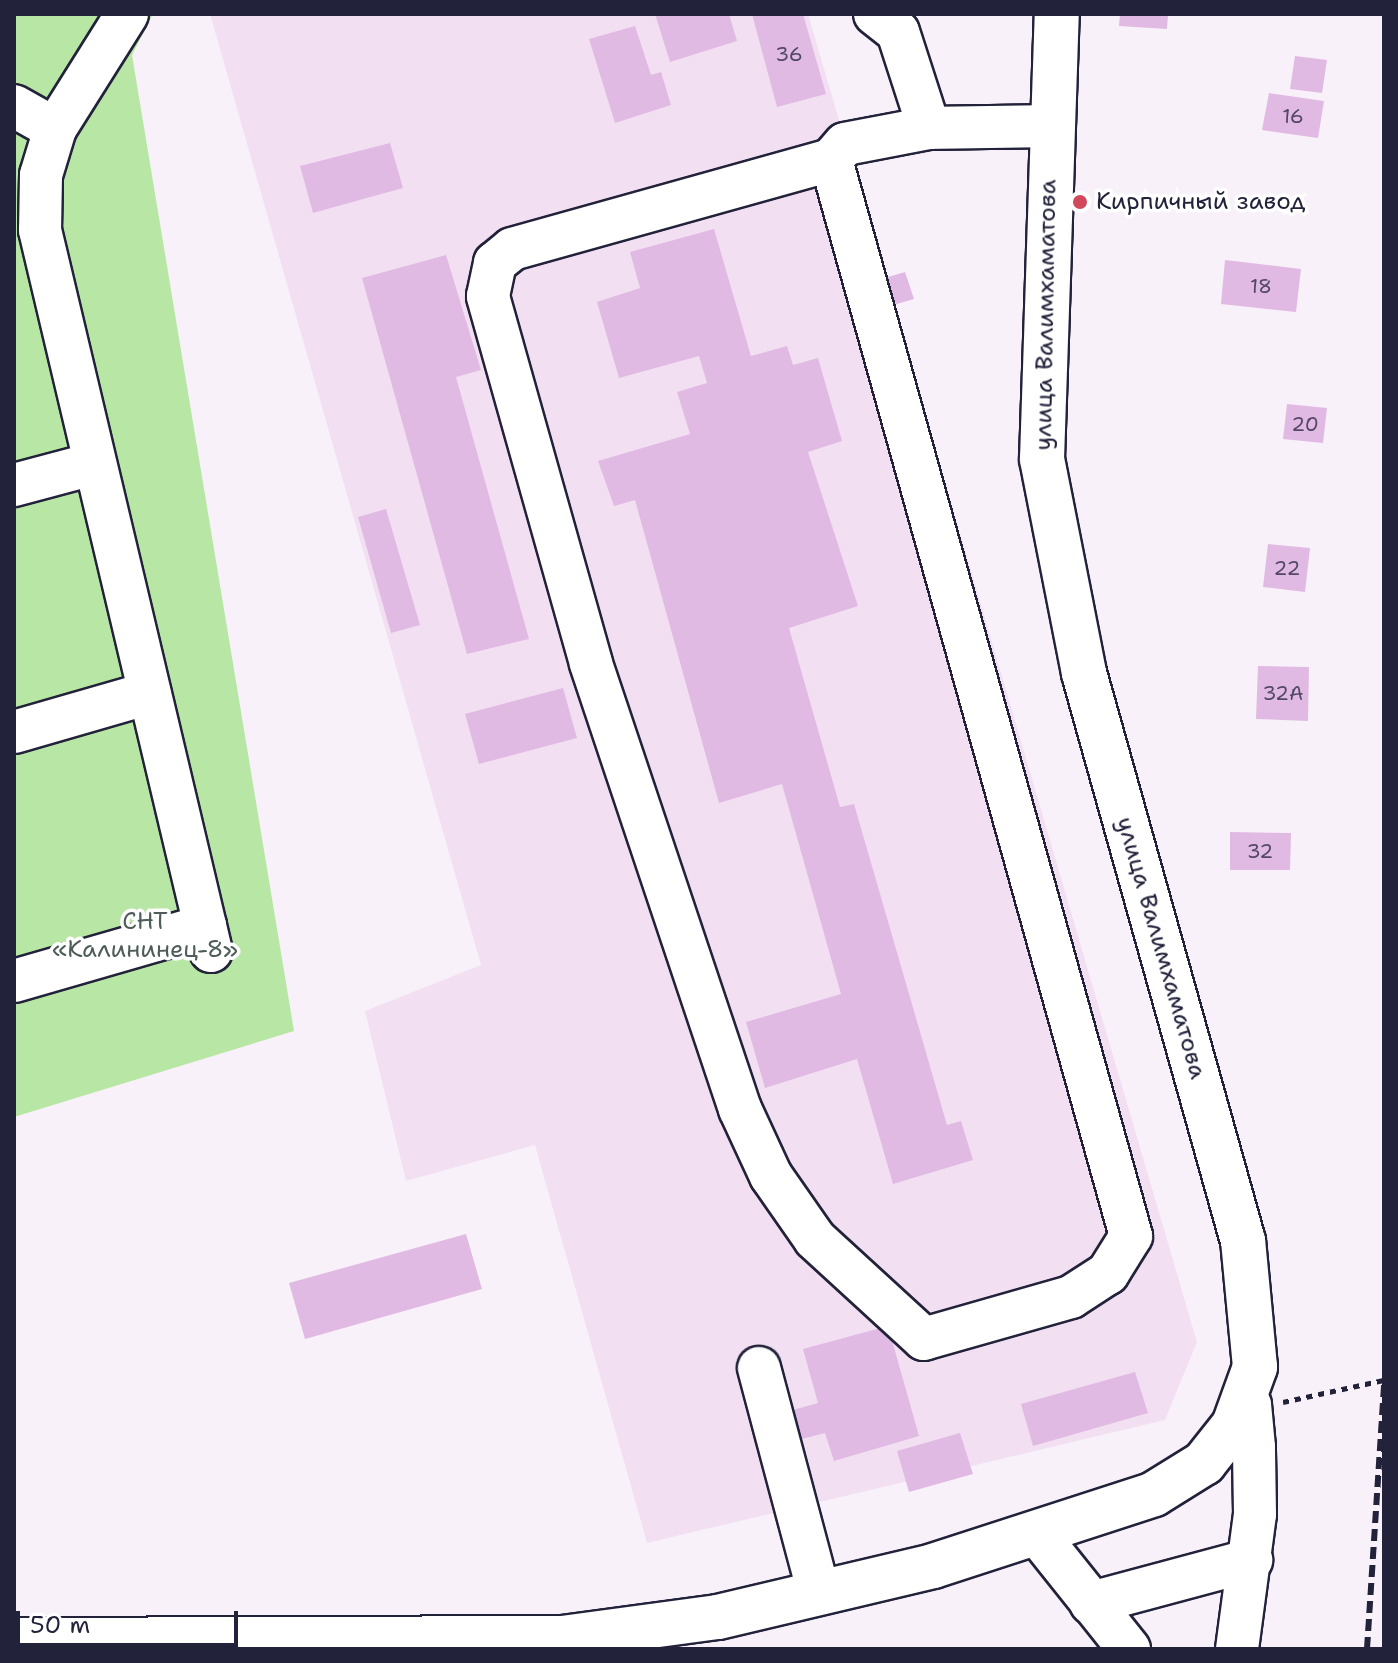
<!DOCTYPE html>
<meta charset="utf-8">
<style>
body{margin:0}
#map{position:relative;width:1398px;height:1663px;overflow:hidden;background:#f9f1f9;font-family:"Shantell Sans",sans-serif}
div>[style]{position:absolute}
.built>*{inset:0;background:#f2e0f2}
.green>*{inset:0;background:#b8e6a4}
.building>*{inset:0;background:#e0bae3}
.path>*{height:5px;margin-top:-2.5px;transform-origin:0;background:repeating-linear-gradient(90deg,#22223b 0 6px,transparent 0 12px)}
.roads{filter:drop-shadow(2px 0 #22223b) drop-shadow(-2px 0 #22223b) drop-shadow(0 2px #22223b) drop-shadow(0 -2px #22223b)}
.minor>*{height:42px;margin:-21px;padding:0 21px;transform-origin:21px;border-radius:21px;background:#fff}
.major>*{height:44px;margin:-22px;padding:0 22px;transform-origin:22px;border-radius:22px;background:#fff}
.rail>*{height:6px;margin-top:-3px;transform-origin:0;background:repeating-linear-gradient(90deg,#22223b 0 12px,transparent 0 18px)}
.dots>*{width:22px;height:22px;translate:-50% -50%;box-sizing:border-box;border:4px solid #fff;border-radius:50%}
span{translate:-50% -50%;white-space:nowrap;text-align:center;line-height:1.15;-webkit-text-stroke:7px #fff;paint-order:stroke}
.number-label{font-size:20px;color:#524865}
.number-label span{-webkit-text-stroke-width:0}
.poi-label{font-size:24px;color:#22223b}
.left{translate:0 -50%;text-align:left}
.street-label{font-size:24px;color:#22223b}
.park-label{font-size:24px;color:#4f5d5a}
.frame{position:absolute;inset:0;border:16px solid #22223b;pointer-events:none}
.scale{position:absolute;left:16px;top:1611px;width:222px;height:36px;box-sizing:border-box;border:4px solid #22223b;border-top:0;padding-left:10px;font-size:24px;line-height:28px;white-space:nowrap;color:#22223b;-webkit-text-stroke:6px #fff;paint-order:stroke}
</style>
<div id="map">
<div class="built">
<i style="clip-path:polygon(210px 14px,808px 14px,1197px 1342px,1165px 1420px,647px 1543px,535px 1145px,406px 1181px,365px 1011px,481px 965px)"></i>
</div>
<div class="green">
<i style="clip-path:polygon(14px 14px,153px 14px,132px 55px,294px 1031px,14px 1117px)"></i>
</div>
<div class="building">
<i style="clip-path:polygon(655px 14px,729px 14px,737px 41px,670px 62px)"></i>
<i style="clip-path:polygon(752px 14px,803px 14px,826px 94px,777px 107px)"></i>
<i style="clip-path:polygon(1120px 14px,1168px 14px,1167px 29px,1119px 26px)"></i>
<i style="clip-path:polygon(635px 26px,651px 75px,661px 72px,671px 105px,615px 123px,589px 39px)"></i>
<i style="clip-path:polygon(1295px 56px,1327px 60px,1322px 93px,1290px 89px)"></i>
<i style="clip-path:polygon(1269px 93px,1324px 101px,1318px 138px,1262px 130px)"></i>
<i style="clip-path:polygon(390px 143px,403px 188px,313px 213px,300px 166px)"></i>
<i style="clip-path:polygon(714px 229px,751px 356px,787px 346px,793px 365px,818px 358px,842px 441px,808px 452px,858px 606px,789px 628px,840px 807px,854px 804px,947px 1125px,961px 1121px,973px 1160px,893px 1184px,857px 1059px,765px 1088px,746px 1022px,841px 994px,782px 784px,719px 803px,635px 500px,614px 506px,598px 461px,690px 434px,677px 392px,707px 383px,699px 356px,619px 378px,597px 302px,640px 288px,630px 252px)"></i>
<i style="clip-path:polygon(446px 255px,481px 370px,456px 377px,529px 639px,467px 654px,362px 278px)"></i>
<i style="clip-path:polygon(1225px 260px,1301px 269px,1296px 312px,1221px 304px)"></i>
<i style="clip-path:polygon(905px 272px,914px 299px,890px 306px,881px 279px)"></i>
<i style="clip-path:polygon(1287px 404px,1327px 408px,1323px 443px,1283px 439px)"></i>
<i style="clip-path:polygon(386px 509px,420px 625px,391px 633px,358px 517px)"></i>
<i style="clip-path:polygon(1268px 544px,1310px 548px,1305px 592px,1263px 587px)"></i>
<i style="clip-path:polygon(1258px 666px,1309px 667px,1308px 721px,1256px 719px)"></i>
<i style="clip-path:polygon(563px 688px,577px 738px,479px 764px,465px 714px)"></i>
<i style="clip-path:polygon(1230px 832px,1291px 833px,1290px 870px,1230px 870px)"></i>
<i style="clip-path:polygon(466px 1234px,482px 1289px,305px 1339px,289px 1283px)"></i>
<i style="clip-path:polygon(888px 1326px,919px 1436px,834px 1461px,825px 1433px,798px 1440px,789px 1411px,818px 1403px,803px 1349px)"></i>
<i style="clip-path:polygon(1135px 1372px,1148px 1413px,1033px 1446px,1021px 1404px)"></i>
<i style="clip-path:polygon(960px 1433px,973px 1474px,909px 1492px,897px 1451px)"></i>
</div>
<div class="path">
<i style="left:1283px;top:1402px;width:103px;rotate:-12.3deg"></i>
</div>
<div class="roads">
<div class="minor">
<i style="left:127px;top:14px;width:136px;rotate:122.1deg"></i>
<i style="left:55px;top:129px;width:48px;rotate:106.9deg"></i>
<i style="left:41px;top:175px;width:55px;rotate:91deg"></i>
<i style="left:40px;top:230px;width:741px;rotate:76.66deg"></i>
<i style="left:875px;top:14px;width:29px;rotate:38deg"></i>
<i style="left:898px;top:32px;width:101px;rotate:72.1deg"></i>
<i style="left:14px;top:106px;width:47px;rotate:29.3deg"></i>
<i style="left:831px;top:160px;width:1117px;rotate:74.42deg"></i>
<i style="left:1131px;top:1236px;width:44px;rotate:121.9deg"></i>
<i style="left:1108px;top:1273px;width:44px;rotate:147deg"></i>
<i style="left:1071px;top:1297px;width:153px;rotate:164.1deg"></i>
<i style="left:924px;top:1339px;width:148px;rotate:-137.5deg"></i>
<i style="left:815px;top:1239px;width:77px;rotate:-124.9deg"></i>
<i style="left:771px;top:1176px;width:74px;rotate:-114.8deg"></i>
<i style="left:740px;top:1109px;width:470px;rotate:-108.5deg"></i>
<i style="left:591px;top:663px;width:381px;rotate:-105.7deg"></i>
<i style="left:488px;top:296px;width:34px;rotate:-78deg"></i>
<i style="left:495px;top:263px;width:22px;rotate:-39deg"></i>
<i style="left:512px;top:249px;width:331px;rotate:-15.6deg"></i>
<i style="left:831px;top:160px;width:21px;rotate:-49deg"></i>
<i style="left:845px;top:144px;width:86px;rotate:-10.8deg"></i>
<i style="left:929px;top:128px;width:121px;rotate:-0.9deg"></i>
<i style="left:14px;top:485px;width:82px;rotate:-14.9deg"></i>
<i style="left:14px;top:732px;width:141px;rotate:-16.1deg"></i>
<i style="left:14px;top:981px;width:199px;rotate:-16.1deg"></i>
<i style="left:759px;top:1368px;width:233px;rotate:75.1deg"></i>
<i style="left:1038px;top:1535px;width:146px;rotate:51.4deg"></i>
<i style="left:1091px;top:1603px;width:166px;rotate:-15deg"></i>
<i style="left:1237px;top:1649px;width:136px;rotate:-82.4deg"></i>
<i style="left:1255px;top:1514px;width:67px;rotate:-90.9deg"></i>
<i style="left:1254px;top:1447px;width:42px;rotate:-95.4deg"></i>
<i style="left:1250px;top:1405px;width:8px;rotate:-150deg"></i>
</div>
<div class="major">
<i style="left:14px;top:1640px;width:548px;rotate:-0.21deg"></i>
<i style="left:562px;top:1638px;width:157px;rotate:-7.7deg"></i>
<i style="left:718px;top:1617px;width:221px;rotate:-13.3deg"></i>
<i style="left:933px;top:1566px;width:232px;rotate:-18deg"></i>
<i style="left:1154px;top:1494px;width:59px;rotate:-31.8deg"></i>
<i style="left:1204px;top:1463px;width:48px;rotate:-51.7deg"></i>
<i style="left:1234px;top:1425px;width:62px;rotate:-70.1deg"></i>
<i style="left:1255px;top:1367px;width:127px;rotate:-95.4deg"></i>
<i style="left:1243px;top:1241px;width:590px;rotate:-105.64deg"></i>
<i style="left:1084px;top:673px;width:218px;rotate:-101.1deg"></i>
<i style="left:1042px;top:459px;width:445px;rotate:-88.1deg"></i>
</div>
</div>
<div class="rail">
<i style="left:1367px;top:1649px;width:265px;rotate:-86.3deg"></i>
</div>
<div class="dots">
<i style="left:1080px;top:202px;background:#d1495b"></i>
</div>
<div class="number-label">
<span style="left:789px;top:54px">36</span>
<span style="left:1293px;top:116px">16</span>
<span style="left:1261px;top:286px">18</span>
<span style="left:1305px;top:424px">20</span>
<span style="left:1287px;top:568px">22</span>
<span style="left:1283px;top:693px">32А</span>
<span style="left:1260px;top:851px">32</span>
</div>
<div class="poi-label">
<span class="left" style="left:1096px;top:202px">Кирпичный завод</span>
</div>
<div class="street-label">
<span style="left:1046px;top:315px;rotate:-89deg">улица Валимхаматова</span>
<span style="left:1161px;top:948px;rotate:74deg">улица Валимхаматова</span>
</div>
<div class="park-label">
<span style="left:145px;top:936px">СНТ<br>«Калининец-8»</span>
</div>
<div class="frame"></div>
<div class="scale">50 m</div>
</div>
